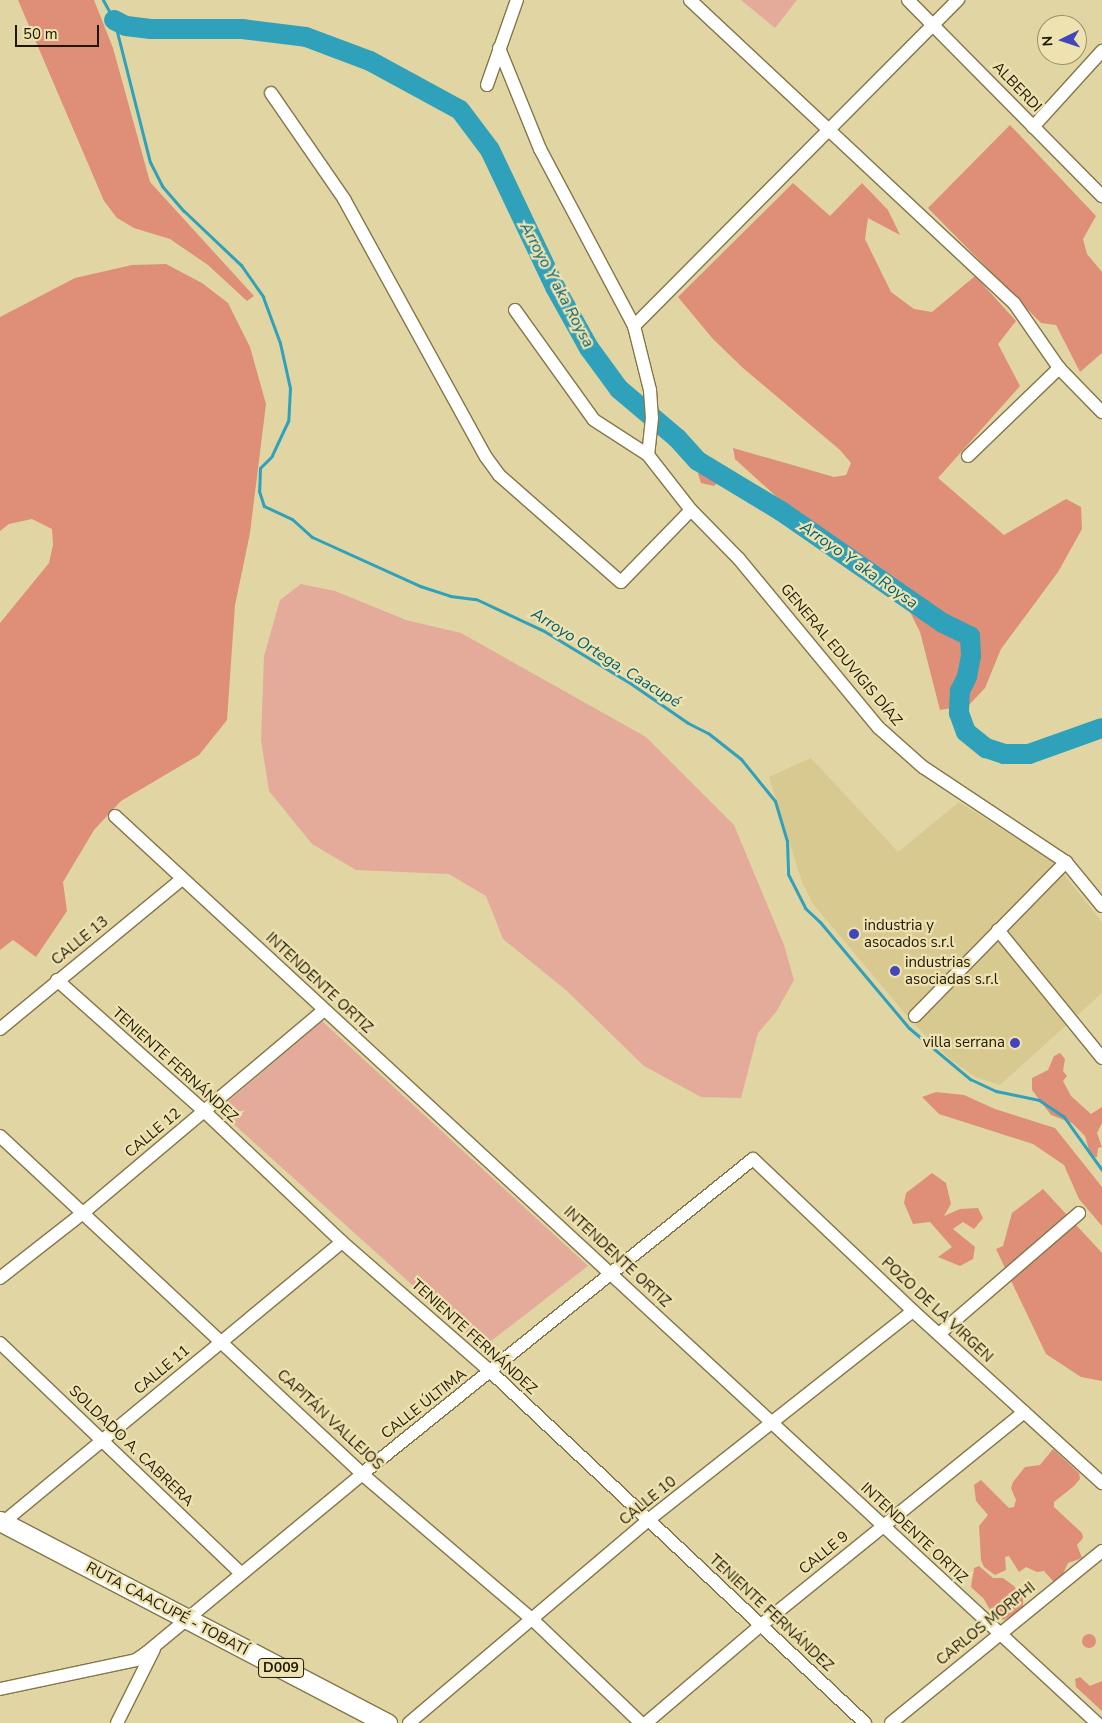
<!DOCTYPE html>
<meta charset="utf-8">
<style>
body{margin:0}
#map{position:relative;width:1102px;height:1723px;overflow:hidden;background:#e1d5a3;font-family:"Nunito Sans",sans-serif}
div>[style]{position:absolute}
.built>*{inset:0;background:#d7c990}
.green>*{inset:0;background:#e4ab9b}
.forest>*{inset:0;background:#df8e78}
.round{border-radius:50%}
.stream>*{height:3px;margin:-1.5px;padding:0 1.5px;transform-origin:1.5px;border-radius:1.5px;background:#30a1ba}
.river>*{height:20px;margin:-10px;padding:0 10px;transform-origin:10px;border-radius:10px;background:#30a1ba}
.roads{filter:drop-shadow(1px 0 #837749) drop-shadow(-1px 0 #837749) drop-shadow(0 1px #837749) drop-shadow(0 -1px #837749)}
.street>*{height:12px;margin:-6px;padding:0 6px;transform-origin:6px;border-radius:6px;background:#fff}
.primary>*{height:19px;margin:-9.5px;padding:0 9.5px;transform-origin:9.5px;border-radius:9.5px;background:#fff}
.dots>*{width:14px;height:14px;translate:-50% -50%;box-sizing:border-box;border:2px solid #eee2b0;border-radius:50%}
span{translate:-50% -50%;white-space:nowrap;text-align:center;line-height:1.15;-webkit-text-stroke:4.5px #eee2b0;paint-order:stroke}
.shield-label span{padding:1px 4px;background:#eee2b0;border:1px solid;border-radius:4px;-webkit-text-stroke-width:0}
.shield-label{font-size:14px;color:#1d1806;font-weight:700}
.street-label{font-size:15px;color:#1d1806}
.poi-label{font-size:15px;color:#1d1806}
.left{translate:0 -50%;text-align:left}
.right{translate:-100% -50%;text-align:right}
.water-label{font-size:16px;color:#006071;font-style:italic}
.north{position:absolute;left:1037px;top:15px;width:50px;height:50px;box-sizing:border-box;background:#eee2b0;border:1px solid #9a916c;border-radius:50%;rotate:266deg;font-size:14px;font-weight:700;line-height:20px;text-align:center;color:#1d1806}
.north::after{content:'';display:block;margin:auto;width:18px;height:22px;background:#4345ba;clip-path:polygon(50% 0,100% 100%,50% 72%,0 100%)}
.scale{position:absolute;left:15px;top:25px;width:84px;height:22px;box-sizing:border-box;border:2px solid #1d1806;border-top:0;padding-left:6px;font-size:15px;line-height:18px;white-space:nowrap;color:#1d1806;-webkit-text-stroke:4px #eee2b0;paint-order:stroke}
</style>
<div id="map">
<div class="built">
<i style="clip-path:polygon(811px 758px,898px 852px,959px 802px,1054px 862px,1102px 922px,1102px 993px,1000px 1085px,975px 1077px,951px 1060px,913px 1023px,813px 904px,802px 882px,769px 777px)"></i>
</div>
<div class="green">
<i style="clip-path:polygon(741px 0,797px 0,775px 28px)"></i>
<i style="clip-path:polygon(301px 584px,335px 591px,406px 620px,461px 633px,646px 737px,734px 825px,784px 945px,794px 980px,776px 1012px,758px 1033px,741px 1098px,701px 1097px,644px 1066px,567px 991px,503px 939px,486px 896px,449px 874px,356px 870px,312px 844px,269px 791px,261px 740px,264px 656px,280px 600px)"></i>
<i style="clip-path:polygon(322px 1021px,588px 1266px,482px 1348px,218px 1110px)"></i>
</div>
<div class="forest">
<i style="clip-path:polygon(18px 0,94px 0,113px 48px,150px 182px,254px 296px,247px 301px,208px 265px,170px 239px,134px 228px,117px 218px,104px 201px)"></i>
<i style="clip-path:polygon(1010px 125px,1096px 216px,1083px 239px,1087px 254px,1102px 272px,1102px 353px,1080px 372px,1056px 325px,1041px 323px,928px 208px)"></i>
<i style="clip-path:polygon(793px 183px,830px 216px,862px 183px,888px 210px,900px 235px,868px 218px,865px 239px,891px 292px,914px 309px,932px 312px,975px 276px,1016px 321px,998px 344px,1020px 386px,938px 478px,1004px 535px,1066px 499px,1081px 507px,1082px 529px,1058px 572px,1001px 649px,985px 688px,969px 705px,940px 710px,920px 632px,909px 610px,885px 578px,802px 520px,735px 459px,733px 448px,834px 477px,846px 475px,851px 463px,840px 450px,743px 368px,713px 339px,678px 297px)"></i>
<i style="clip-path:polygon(166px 264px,202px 283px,228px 303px,250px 347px,266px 404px,250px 533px,235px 605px,227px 720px,199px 755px,121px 801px,94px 830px,63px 882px,67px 911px,36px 957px,13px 940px,0 950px,0 623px,49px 563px,53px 545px,52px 529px,32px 519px,9px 524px,0 531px,0 317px,75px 278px,132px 265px)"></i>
<i style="clip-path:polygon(702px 470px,715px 474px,718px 482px,714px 486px,701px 483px,698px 474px)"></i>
<i style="clip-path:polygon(1060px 1053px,1065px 1059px,1063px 1071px,1067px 1076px,1063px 1081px,1071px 1096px,1091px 1114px,1102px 1107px,1102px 1123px,1097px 1133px,1102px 1147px,1098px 1148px,1097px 1157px,1091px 1157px,1085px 1136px,1072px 1123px,1051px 1115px,1032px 1090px,1032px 1078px,1048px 1070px,1054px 1056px)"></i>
<i style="clip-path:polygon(936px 1092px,964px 1095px,995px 1109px,1055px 1128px,1102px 1187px,1102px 1226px,1079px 1199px,1064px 1165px,1033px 1144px,939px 1114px,922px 1097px)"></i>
<i style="clip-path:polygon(932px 1173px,946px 1183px,951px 1204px,944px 1216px,960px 1209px,978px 1208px,983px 1218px,974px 1229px,963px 1222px,953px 1229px,975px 1247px,973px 1259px,960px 1266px,938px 1257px,952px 1247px,930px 1222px,913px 1224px,904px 1203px,906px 1193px)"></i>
<i style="clip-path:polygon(1043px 1189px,1102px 1253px,1102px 1381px,1081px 1377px,1046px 1354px,996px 1249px,1003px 1246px,1012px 1213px)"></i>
<i style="clip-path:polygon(1053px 1449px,1079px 1473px,1080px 1479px,1074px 1486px,1054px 1502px,1054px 1507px,1082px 1533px,1083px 1538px,1077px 1545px,1082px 1558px,1068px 1563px,1062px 1576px,1054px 1582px,1044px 1571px,1037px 1572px,1026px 1567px,1019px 1572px,1009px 1556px,1005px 1557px,1006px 1570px,995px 1575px,984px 1567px,981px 1560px,979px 1526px,988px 1515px,976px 1501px,974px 1485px,981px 1480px,1009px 1508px,1014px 1507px,1016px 1500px,1011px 1488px,1013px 1482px,1025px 1467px,1040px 1465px)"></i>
<i style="clip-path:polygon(979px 1566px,993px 1578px,1003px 1578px,1014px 1586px,1023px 1598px,1023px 1608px,1006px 1619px,996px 1621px,984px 1599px,971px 1587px,974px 1568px)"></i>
<i class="round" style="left:1082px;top:1634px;width:14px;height:14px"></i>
<i style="clip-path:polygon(1080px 1677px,1090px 1686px,1102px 1681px,1102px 1711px,1076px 1687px,1075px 1679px)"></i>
</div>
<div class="stream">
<i style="left:103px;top:0;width:23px;rotate:61deg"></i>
<i style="left:114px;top:20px;width:146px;rotate:75.8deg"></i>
<i style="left:150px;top:162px;width:27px;rotate:63deg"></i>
<i style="left:162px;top:186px;width:33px;rotate:49deg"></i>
<i style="left:184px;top:211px;width:79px;rotate:43.5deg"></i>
<i style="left:241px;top:265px;width:39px;rotate:55deg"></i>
<i style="left:263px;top:297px;width:49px;rotate:69.7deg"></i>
<i style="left:280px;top:343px;width:46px;rotate:77.5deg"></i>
<i style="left:290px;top:388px;width:33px;rotate:93deg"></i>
<i style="left:288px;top:421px;width:38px;rotate:115deg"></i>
<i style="left:272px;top:456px;width:17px;rotate:135deg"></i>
<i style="left:260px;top:468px;width:23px;rotate:92deg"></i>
<i style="left:259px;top:491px;width:16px;rotate:72deg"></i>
<i style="left:264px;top:506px;width:31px;rotate:25deg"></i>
<i style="left:292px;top:519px;width:27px;rotate:42deg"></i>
<i style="left:312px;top:537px;width:119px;rotate:24.4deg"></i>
<i style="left:420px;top:586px;width:32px;rotate:18deg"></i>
<i style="left:450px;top:596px;width:26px;rotate:7deg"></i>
<i style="left:476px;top:599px;width:75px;rotate:25.2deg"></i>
<i style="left:544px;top:631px;width:100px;rotate:31.2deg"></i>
<i style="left:630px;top:683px;width:70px;rotate:34.6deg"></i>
<i style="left:688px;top:723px;width:22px;rotate:27deg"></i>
<i style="left:708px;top:733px;width:42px;rotate:38.2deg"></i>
<i style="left:741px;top:759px;width:54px;rotate:51deg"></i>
<i style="left:775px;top:801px;width:42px;rotate:73.3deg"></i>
<i style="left:787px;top:841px;width:33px;rotate:88deg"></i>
<i style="left:788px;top:874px;width:38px;rotate:63deg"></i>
<i style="left:805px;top:908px;width:21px;rotate:43deg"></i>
<i style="left:820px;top:922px;width:138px;rotate:50deg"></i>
<i style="left:909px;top:1028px;width:80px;rotate:39.9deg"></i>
<i style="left:970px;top:1079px;width:29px;rotate:25deg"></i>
<i style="left:996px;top:1091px;width:44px;rotate:11.8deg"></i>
<i style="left:1039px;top:1100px;width:30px;rotate:34deg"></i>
<i style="left:1064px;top:1117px;width:65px;rotate:54.4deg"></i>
</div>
<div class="river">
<i style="left:114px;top:20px;width:13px;rotate:27deg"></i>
<i style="left:126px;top:26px;width:25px;rotate:7deg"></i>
<i style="left:151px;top:29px;width:91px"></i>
<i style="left:242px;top:29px;width:64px;rotate:7.1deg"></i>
<i style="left:306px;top:37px;width:68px;rotate:20.6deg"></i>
<i style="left:370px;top:61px;width:102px;rotate:28.6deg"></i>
<i style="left:460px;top:110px;width:50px;rotate:53.1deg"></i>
<i style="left:490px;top:150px;width:152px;rotate:64.6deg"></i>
<i style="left:555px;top:287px;width:70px;rotate:60.9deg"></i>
<i style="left:589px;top:348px;width:51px;rotate:53.8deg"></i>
<i style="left:619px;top:389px;width:76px;rotate:40.2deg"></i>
<i style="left:677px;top:438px;width:31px;rotate:48deg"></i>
<i style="left:698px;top:461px;width:97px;rotate:31.1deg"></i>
<i style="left:781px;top:511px;width:197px;rotate:34.7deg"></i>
<i style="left:943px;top:623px;width:30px;rotate:26deg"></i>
<i style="left:970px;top:636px;width:20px;rotate:87deg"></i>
<i style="left:971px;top:656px;width:21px;rotate:101deg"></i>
<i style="left:967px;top:677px;width:16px;rotate:117deg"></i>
<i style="left:960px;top:691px;width:22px;rotate:93deg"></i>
<i style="left:959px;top:713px;width:20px;rotate:70deg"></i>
<i style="left:966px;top:732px;width:26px;rotate:39deg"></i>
<i style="left:986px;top:748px;width:19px;rotate:18deg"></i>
<i style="left:1004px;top:754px;width:25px"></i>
<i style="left:1029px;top:754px;width:77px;rotate:-19.6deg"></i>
</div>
<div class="roads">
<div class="street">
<i style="left:690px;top:0;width:444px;rotate:43.1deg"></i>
<i style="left:1014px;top:303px;width:79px;rotate:55.3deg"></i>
<i style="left:1059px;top:368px;width:62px;rotate:45.7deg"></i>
<i style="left:908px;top:0;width:276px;rotate:45.3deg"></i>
<i style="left:499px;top:48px;width:109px;rotate:67.9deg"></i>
<i style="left:540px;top:149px;width:200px;rotate:62deg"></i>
<i style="left:634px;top:326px;width:66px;rotate:76deg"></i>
<i style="left:650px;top:390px;width:28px;rotate:86deg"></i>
<i style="left:652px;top:418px;width:37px;rotate:96deg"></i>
<i style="left:487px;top:85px;width:90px;rotate:-70.6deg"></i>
<i style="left:271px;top:93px;width:129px;rotate:55.4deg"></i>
<i style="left:344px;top:199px;width:294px;rotate:61.2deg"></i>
<i style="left:486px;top:457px;width:22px;rotate:54deg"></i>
<i style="left:499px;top:475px;width:162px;rotate:41.3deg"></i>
<i style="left:621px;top:582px;width:100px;rotate:-45.8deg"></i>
<i style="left:1033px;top:127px;width:103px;rotate:-47.8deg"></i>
<i style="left:515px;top:310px;width:135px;rotate:54.3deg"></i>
<i style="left:594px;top:420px;width:64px;rotate:32.9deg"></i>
<i style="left:648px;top:455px;width:70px;rotate:52deg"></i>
<i style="left:691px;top:510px;width:69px;rotate:45.6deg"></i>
<i style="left:739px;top:559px;width:219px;rotate:50.4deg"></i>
<i style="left:879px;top:728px;width:59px;rotate:41.6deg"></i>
<i style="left:923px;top:767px;width:172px;rotate:33.6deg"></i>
<i style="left:1066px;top:862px;width:57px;rotate:50.7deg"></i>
<i style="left:634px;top:326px;width:460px;rotate:-45.2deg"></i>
<i style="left:968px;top:456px;width:127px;rotate:-44deg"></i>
<i style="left:115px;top:816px;width:1337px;rotate:42.73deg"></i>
<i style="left:998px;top:930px;width:165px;rotate:50.9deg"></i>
<i style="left:57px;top:980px;width:197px;rotate:41.7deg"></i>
<i style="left:204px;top:1111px;width:190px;rotate:43.5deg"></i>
<i style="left:342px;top:1242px;width:198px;rotate:41.1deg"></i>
<i style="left:491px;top:1372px;width:513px;rotate:43.18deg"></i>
<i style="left:915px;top:1016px;width:216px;rotate:-45.6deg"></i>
<i style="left:0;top:1029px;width:236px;rotate:-39.5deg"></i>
<i style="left:0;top:1136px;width:495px;rotate:43deg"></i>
<i style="left:362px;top:1474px;width:223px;rotate:40.5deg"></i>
<i style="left:532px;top:1619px;width:151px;rotate:43.7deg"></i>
<i style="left:0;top:1278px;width:105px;rotate:-38.1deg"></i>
<i style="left:83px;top:1213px;width:315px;rotate:-40.1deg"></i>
<i style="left:939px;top:1334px;width:185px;rotate:-40.8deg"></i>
<i style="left:0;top:1343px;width:333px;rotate:43.7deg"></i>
<i style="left:0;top:1525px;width:444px;rotate:-39.6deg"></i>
<i style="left:0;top:1689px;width:139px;rotate:-12deg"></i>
<i style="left:136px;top:1660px;width:12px;rotate:-35deg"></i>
<i style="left:146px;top:1653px;width:281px;rotate:-39.6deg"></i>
<i style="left:362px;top:1474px;width:502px;rotate:-38.86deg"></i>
<i style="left:753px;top:1159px;width:221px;rotate:43.5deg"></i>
<i style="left:913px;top:1311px;width:256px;rotate:42.3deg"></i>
<i style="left:117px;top:1723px;width:83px;rotate:-63.4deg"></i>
<i style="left:409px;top:1723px;width:312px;rotate:-40.3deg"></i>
<i style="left:647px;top:1521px;width:339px;rotate:-38.3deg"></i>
<i style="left:646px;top:1723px;width:150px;rotate:-40.4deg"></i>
<i style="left:760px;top:1626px;width:340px;rotate:-39deg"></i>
<i style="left:891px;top:1723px;width:272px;rotate:-39.2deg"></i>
</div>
<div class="primary">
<i style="left:0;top:1521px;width:437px;rotate:27.6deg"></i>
</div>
</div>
<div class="dots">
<i style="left:854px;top:934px;background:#4345ba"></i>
<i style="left:895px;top:971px;background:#4345ba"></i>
<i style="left:1015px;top:1043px;background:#4345ba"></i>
</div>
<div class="shield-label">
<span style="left:281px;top:1668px">D009</span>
</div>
<div class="street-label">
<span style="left:1017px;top:87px;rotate:46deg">ALBERDI</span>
<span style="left:841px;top:655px;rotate:50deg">GENERAL EDUVIGIS DÍAZ</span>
<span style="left:80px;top:941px;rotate:-39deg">CALLE 13</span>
<span style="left:319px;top:983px;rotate:43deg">INTENDENTE ORTIZ</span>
<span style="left:175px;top:1065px;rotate:42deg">TENIENTE FERNÁNDEZ</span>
<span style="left:153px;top:1133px;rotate:-40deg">CALLE 12</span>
<span style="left:617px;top:1257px;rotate:43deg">INTENDENTE ORTIZ</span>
<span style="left:937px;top:1310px;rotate:43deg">POZO DE LA VIRGEN</span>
<span style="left:474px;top:1337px;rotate:42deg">TENIENTE FERNÁNDEZ</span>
<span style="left:162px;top:1370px;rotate:-40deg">CALLE 11</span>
<span style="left:424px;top:1404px;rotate:-38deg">CALLE ÚLTIMA</span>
<span style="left:330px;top:1420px;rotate:43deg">CAPITÁN VALLEJOS</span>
<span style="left:131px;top:1446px;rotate:44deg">SOLDADO A. CABRERA</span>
<span style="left:648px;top:1501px;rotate:-39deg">CALLE 10</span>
<span style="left:914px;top:1533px;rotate:43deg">INTENDENTE ORTIZ</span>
<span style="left:824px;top:1553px;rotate:-39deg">CALLE 9</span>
<span style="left:167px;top:1609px;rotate:28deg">RUTA CAACUPÉ - TOBATÍ</span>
<span style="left:771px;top:1613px;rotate:43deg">TENIENTE FERNÁNDEZ</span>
<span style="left:986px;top:1624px;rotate:-39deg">CARLOS MORPHI</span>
</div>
<div class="poi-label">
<span class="left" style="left:864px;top:934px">industria y<br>asocados s.r.l</span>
<span class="left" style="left:905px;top:971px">industrias<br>asociadas s.r.l</span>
<span class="right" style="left:1005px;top:1043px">villa serrana</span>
</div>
<div class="water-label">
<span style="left:557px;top:285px;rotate:62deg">Arroyo Y aka Roysa</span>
<span style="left:859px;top:565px;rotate:35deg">Arroyo Y aka Roysa</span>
<span style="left:606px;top:658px;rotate:32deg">Arroyo Ortega, Caacupé</span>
</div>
<div class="north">N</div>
<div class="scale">50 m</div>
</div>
